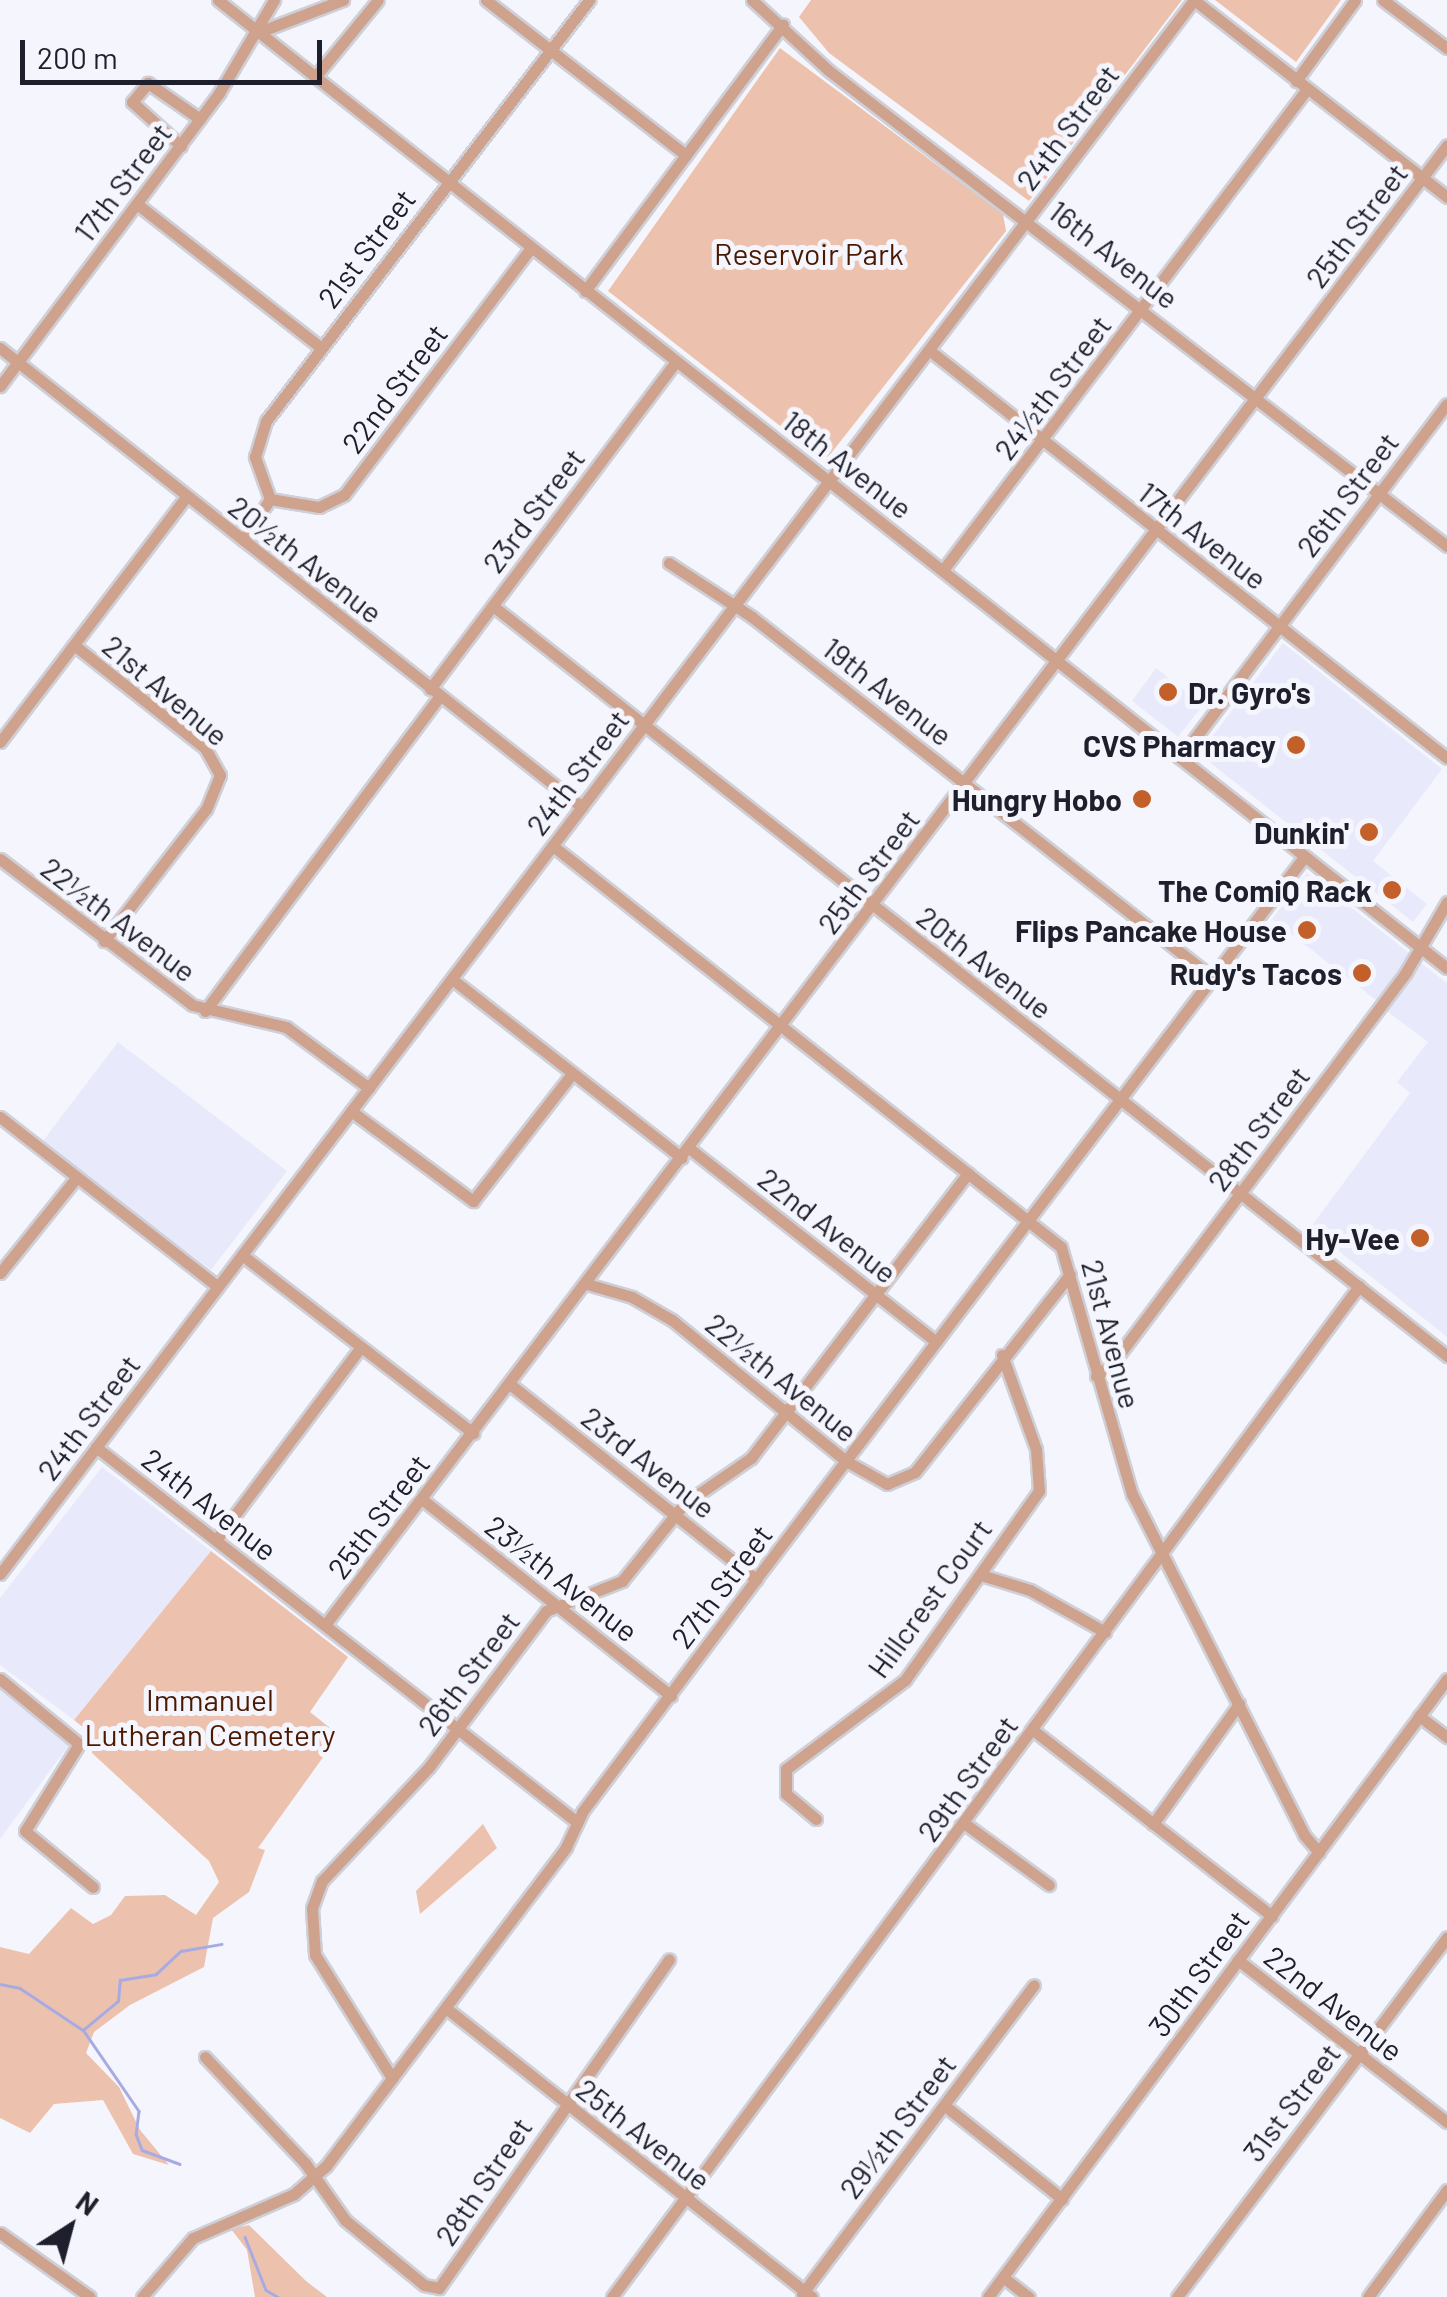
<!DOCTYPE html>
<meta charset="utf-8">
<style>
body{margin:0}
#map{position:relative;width:1447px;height:2297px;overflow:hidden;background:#f5f6fd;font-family:Barlow,sans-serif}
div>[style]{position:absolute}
.built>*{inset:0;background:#e8eafc}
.green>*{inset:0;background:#ecc2af}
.stream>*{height:2.5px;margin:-1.25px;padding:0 1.25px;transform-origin:1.25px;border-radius:1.25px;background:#a8abe1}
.roads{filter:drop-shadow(2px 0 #cecfd7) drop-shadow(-2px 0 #cecfd7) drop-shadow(0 2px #cecfd7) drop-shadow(0 -2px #cecfd7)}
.minor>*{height:11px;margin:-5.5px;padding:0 5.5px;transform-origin:5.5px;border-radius:5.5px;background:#cfa28d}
.dots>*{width:28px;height:28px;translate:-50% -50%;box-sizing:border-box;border:5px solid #f5f6fd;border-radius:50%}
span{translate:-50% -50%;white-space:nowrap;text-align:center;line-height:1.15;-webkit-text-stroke:10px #f5f6fd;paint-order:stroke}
.street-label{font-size:30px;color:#1e1f2c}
.park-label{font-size:30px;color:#4b1800}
.poi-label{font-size:30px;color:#1e1f2c;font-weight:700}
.left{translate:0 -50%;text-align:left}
.right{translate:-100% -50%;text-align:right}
.north{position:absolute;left:20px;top:2177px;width:100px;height:100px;-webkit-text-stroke:8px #f5f6fd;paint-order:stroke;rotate:36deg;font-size:28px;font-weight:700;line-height:40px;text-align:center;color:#1e1f2c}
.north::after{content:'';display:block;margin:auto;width:35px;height:45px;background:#1e1f2c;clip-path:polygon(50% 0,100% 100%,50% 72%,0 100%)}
.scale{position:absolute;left:20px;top:40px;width:302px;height:45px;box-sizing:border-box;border:5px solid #1e1f2c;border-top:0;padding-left:12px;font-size:30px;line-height:35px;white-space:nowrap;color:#1e1f2c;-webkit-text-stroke:8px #f5f6fd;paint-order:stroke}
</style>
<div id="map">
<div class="built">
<i style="clip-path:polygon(1283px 643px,1442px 769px,1373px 861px,1427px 904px,1413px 922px,1199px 754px)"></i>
<i style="clip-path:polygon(1156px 668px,1203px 705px,1178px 737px,1132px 701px)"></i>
<i style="clip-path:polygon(1307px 873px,1412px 955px,1377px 1001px,1272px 919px)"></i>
<i style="clip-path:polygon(1420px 962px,1447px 983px,1447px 1337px,1310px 1228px,1410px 1093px,1397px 1082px,1428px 1042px,1384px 1009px)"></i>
<i style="clip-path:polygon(118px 1042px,287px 1171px,211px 1270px,42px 1142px)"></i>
<i style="clip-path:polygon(102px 1467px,211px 1551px,74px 1720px,0 1665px,0 1598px)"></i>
<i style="clip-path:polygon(0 1690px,69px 1745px,0 1839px)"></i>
</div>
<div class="green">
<i style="clip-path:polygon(811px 0,1182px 0,1029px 201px,829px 53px,799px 17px)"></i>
<i style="clip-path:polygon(1215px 0,1341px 0,1296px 62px)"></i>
<i style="clip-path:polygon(780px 48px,1003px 214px,1006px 231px,825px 461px,608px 291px)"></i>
<i style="clip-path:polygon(211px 1551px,348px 1657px,310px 1712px,339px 1735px,258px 1848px,265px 1850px,249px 1892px,213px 1918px,204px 1967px,130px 2005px,94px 2032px,86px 2053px,119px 2087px,140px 2130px,169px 2165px,133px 2154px,103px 2100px,54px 2104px,30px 2133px,0 2118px,0 1947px,29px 1954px,71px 1908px,93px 1924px,111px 1915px,125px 1896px,165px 1895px,196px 1915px,219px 1882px,209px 1861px,92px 1753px,90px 1733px,74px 1720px)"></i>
<i style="clip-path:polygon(483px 1824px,497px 1848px,420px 1914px,416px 1891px)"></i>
<i style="clip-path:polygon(249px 2225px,306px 2281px,327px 2297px,255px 2297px,247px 2250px,231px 2229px)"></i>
</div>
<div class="stream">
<i style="left:0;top:1984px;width:20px;rotate:11deg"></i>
<i style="left:20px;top:1988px;width:76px;rotate:33.7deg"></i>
<i style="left:83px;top:2030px;width:45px;rotate:-39.6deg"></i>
<i style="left:118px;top:2001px;width:21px;rotate:-85deg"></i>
<i style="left:120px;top:1980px;width:36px;rotate:-9deg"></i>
<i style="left:156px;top:1974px;width:34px;rotate:-43deg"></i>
<i style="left:181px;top:1951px;width:41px;rotate:-9.9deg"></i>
<i style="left:84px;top:2031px;width:97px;rotate:55.5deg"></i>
<i style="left:139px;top:2111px;width:23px;rotate:97deg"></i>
<i style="left:136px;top:2134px;width:17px;rotate:69deg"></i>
<i style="left:142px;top:2150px;width:40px;rotate:20.2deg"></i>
<i style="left:245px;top:2237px;width:57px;rotate:68.4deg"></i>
<i style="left:266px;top:2290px;width:14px;rotate:30deg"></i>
</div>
<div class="roads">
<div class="minor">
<i style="left:218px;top:0;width:1564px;rotate:38.23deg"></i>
<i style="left:486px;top:0;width:253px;rotate:37.8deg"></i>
<i style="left:752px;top:0;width:103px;rotate:42.6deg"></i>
<i style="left:828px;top:70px;width:781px;rotate:37.56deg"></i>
<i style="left:1194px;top:0;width:321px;rotate:37.9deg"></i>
<i style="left:1383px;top:0;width:80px;rotate:36.9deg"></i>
<i style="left:259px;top:32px;width:90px;rotate:-20.9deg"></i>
<i style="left:315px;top:77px;width:99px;rotate:-50.7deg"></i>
<i style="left:1296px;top:81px;width:100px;rotate:-53.9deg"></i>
<i style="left:181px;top:146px;width:66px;rotate:-138.1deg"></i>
<i style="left:132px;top:102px;width:25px;rotate:-50deg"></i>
<i style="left:148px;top:83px;width:63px;rotate:34.7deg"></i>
<i style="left:137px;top:204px;width:234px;rotate:38deg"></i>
<i style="left:585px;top:291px;width:332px;rotate:-53.4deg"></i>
<i style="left:0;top:348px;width:741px;rotate:38.26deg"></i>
<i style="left:929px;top:350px;width:659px;rotate:38.23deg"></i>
<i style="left:0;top:386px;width:366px;rotate:-53.2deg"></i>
<i style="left:219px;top:93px;width:108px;rotate:-59.4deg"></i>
<i style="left:270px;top:499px;width:50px;rotate:9.3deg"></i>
<i style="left:319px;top:507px;width:28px;rotate:-26deg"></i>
<i style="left:344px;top:495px;width:310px;rotate:-52.9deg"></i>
<i style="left:243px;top:540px;width:49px;rotate:-56.6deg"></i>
<i style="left:270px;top:499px;width:45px;rotate:-109.7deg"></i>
<i style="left:255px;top:457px;width:38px;rotate:-73deg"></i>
<i style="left:266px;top:421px;width:531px;rotate:-52.5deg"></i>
<i style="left:669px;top:563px;width:99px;rotate:33deg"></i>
<i style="left:752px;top:617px;width:586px;rotate:38.06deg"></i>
<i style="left:943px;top:570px;width:603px;rotate:-52.88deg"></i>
<i style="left:493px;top:606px;width:1214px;rotate:38.17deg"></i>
<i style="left:74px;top:645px;width:167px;rotate:38.2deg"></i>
<i style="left:205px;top:748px;width:31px;rotate:61deg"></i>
<i style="left:220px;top:775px;width:37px;rotate:112deg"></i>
<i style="left:206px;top:809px;width:167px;rotate:127.7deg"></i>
<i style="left:430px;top:689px;width:410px;rotate:-53.1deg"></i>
<i style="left:0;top:742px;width:308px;rotate:-52.8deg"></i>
<i style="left:1180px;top:758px;width:443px;rotate:-53deg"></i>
<i style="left:553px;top:846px;width:647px;rotate:38.29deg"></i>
<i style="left:1061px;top:1247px;width:257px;rotate:74deg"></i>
<i style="left:1132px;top:1494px;width:382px;rotate:63.2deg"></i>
<i style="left:1304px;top:1835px;width:23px;rotate:49deg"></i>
<i style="left:0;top:859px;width:241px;rotate:37.2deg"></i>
<i style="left:192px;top:1005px;width:97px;rotate:13.2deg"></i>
<i style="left:286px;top:1027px;width:103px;rotate:36.3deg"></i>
<i style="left:452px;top:979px;width:291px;rotate:37.9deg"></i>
<i style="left:205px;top:1011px;width:393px;rotate:-53.3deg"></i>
<i style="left:351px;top:1111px;width:152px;rotate:36.4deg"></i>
<i style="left:473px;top:1201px;width:161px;rotate:-52.1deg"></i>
<i style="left:0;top:1117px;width:276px;rotate:37.9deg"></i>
<i style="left:689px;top:1148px;width:314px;rotate:38.1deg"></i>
<i style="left:242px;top:1255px;width:292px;rotate:37.6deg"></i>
<i style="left:0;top:1273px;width:123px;rotate:-51.3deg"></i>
<i style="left:587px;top:1284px;width:47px;rotate:16.1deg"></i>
<i style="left:632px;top:1297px;width:46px;rotate:29.9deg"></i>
<i style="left:672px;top:1320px;width:224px;rotate:39deg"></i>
<i style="left:846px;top:1461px;width:47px;rotate:29.3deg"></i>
<i style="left:887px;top:1484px;width:30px;rotate:-23deg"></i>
<i style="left:915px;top:1472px;width:251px;rotate:-51.9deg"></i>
<i style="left:1096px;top:1376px;width:20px;rotate:-37deg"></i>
<i style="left:1112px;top:1364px;width:490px;rotate:-53.1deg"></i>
<i style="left:1406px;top:972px;width:81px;rotate:-59.6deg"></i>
<i style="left:511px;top:1385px;width:313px;rotate:38.4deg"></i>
<i style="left:96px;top:1447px;width:610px;rotate:37.94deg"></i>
<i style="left:423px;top:1500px;width:316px;rotate:38.3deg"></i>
<i style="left:216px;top:1540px;width:241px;rotate:-53.1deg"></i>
<i style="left:0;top:1574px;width:1976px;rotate:-52.82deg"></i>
<i style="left:981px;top:1575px;width:51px;rotate:17deg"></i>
<i style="left:1030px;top:1590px;width:86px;rotate:29.2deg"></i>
<i style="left:325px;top:1625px;width:1857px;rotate:-52.83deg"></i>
<i style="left:0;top:1679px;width:102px;rotate:39.4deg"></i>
<i style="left:79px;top:1744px;width:102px;rotate:121.8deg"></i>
<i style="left:25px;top:1831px;width:88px;rotate:39.5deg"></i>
<i style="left:1419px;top:1716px;width:35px;rotate:37deg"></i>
<i style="left:1033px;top:1730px;width:303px;rotate:37.9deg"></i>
<i style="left:816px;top:1819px;width:39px;rotate:-140deg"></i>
<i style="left:786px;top:1794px;width:25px;rotate:-90deg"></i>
<i style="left:786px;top:1769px;width:149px;rotate:-36.8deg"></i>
<i style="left:905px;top:1680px;width:232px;rotate:-54.7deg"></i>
<i style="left:1039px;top:1491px;width:42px;rotate:-94.1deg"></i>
<i style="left:1036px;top:1449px;width:100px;rotate:-109.9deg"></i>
<i style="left:964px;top:1823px;width:105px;rotate:36.1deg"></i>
<i style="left:1153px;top:1824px;width:148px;rotate:-54.4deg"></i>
<i style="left:1238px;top:1960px;width:264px;rotate:37.8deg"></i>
<i style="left:446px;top:2008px;width:466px;rotate:38.3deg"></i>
<i style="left:205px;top:2057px;width:146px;rotate:46.7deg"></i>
<i style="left:305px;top:2163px;width:70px;rotate:54.9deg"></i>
<i style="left:345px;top:2220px;width:102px;rotate:39.4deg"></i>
<i style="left:424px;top:2285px;width:15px;rotate:11deg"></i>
<i style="left:439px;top:2288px;width:401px;rotate:-55deg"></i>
<i style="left:392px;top:2078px;width:145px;rotate:-122deg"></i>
<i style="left:315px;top:1955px;width:47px;rotate:-93.7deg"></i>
<i style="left:312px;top:1908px;width:29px;rotate:-70deg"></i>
<i style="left:322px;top:1881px;width:156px;rotate:-46.8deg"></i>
<i style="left:429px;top:1767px;width:195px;rotate:-53.1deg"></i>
<i style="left:546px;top:1611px;width:82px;rotate:-21.5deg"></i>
<i style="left:622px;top:1581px;width:99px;rotate:-51.2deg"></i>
<i style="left:684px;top:1504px;width:81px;rotate:-34.5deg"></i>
<i style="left:751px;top:1458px;width:358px;rotate:-52.7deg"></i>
<i style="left:944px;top:2105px;width:151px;rotate:38.5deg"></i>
<i style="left:0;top:2233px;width:110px;rotate:35.4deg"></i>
<i style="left:1003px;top:2277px;width:33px;rotate:38deg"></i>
<i style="left:802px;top:2294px;width:386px;rotate:-53.1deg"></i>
<i style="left:142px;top:2297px;width:78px;rotate:-49.2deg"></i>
<i style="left:193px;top:2238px;width:110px;rotate:-23.5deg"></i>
<i style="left:294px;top:2194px;width:43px;rotate:-41.2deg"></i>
<i style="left:326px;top:2166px;width:399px;rotate:-53deg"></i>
<i style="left:566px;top:1847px;width:38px;rotate:-65deg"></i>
<i style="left:582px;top:1812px;width:291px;rotate:-53.2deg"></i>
<i style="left:756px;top:1579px;width:906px;rotate:-52.8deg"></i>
<i style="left:612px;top:2297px;width:1257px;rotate:-53.54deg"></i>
<i style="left:988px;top:2297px;width:770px;rotate:-53.4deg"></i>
<i style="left:1177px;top:2297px;width:450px;rotate:-53.1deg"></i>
<i style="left:1368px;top:2297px;width:133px;rotate:-53.6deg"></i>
</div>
</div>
<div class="dots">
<i style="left:1168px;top:692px;background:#c35f29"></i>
<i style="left:1296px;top:745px;background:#c35f29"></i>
<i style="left:1142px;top:799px;background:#c35f29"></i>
<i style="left:1369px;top:832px;background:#c35f29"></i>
<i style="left:1392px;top:890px;background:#c35f29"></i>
<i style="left:1307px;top:930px;background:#c35f29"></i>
<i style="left:1362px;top:973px;background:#c35f29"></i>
<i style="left:1420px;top:1238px;background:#c35f29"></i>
</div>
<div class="street-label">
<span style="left:1067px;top:127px;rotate:-53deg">24th Street</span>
<span style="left:122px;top:182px;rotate:-53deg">17th Street</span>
<span style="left:1356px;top:225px;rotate:-53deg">25th Street</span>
<span style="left:366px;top:248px;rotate:-53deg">21st Street</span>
<span style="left:1114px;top:254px;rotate:38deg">16th Avenue</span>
<span style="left:1052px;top:387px;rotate:-53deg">24½th Street</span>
<span style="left:394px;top:388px;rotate:-53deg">22nd Street</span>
<span style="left:848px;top:464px;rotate:38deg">18th Avenue</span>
<span style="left:1347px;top:494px;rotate:-53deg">26th Street</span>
<span style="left:533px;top:510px;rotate:-53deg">23rd Street</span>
<span style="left:1203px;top:535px;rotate:38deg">17th Avenue</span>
<span style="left:306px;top:559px;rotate:38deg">20½th Avenue</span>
<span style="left:166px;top:690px;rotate:40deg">21st Avenue</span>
<span style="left:888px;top:691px;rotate:38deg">19th Avenue</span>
<span style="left:577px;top:772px;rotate:-53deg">24th Street</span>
<span style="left:868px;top:871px;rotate:-53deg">25th Street</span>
<span style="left:119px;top:919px;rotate:37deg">22½th Avenue</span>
<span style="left:985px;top:962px;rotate:38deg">20th Avenue</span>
<span style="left:1258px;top:1128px;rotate:-53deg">28th Street</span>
<span style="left:828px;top:1225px;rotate:38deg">22nd Avenue</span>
<span style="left:1112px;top:1334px;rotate:75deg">21st Avenue</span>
<span style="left:782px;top:1377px;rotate:39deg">22½th Avenue</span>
<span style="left:88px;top:1417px;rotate:-53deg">24th Street</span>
<span style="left:649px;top:1462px;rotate:38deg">23rd Avenue</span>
<span style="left:210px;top:1504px;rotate:38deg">24th Avenue</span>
<span style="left:378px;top:1516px;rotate:-53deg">25th Street</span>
<span style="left:562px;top:1578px;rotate:38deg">23½th Avenue</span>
<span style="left:721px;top:1586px;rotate:-53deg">27th Street</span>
<span style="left:929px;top:1598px;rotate:-54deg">Hillcrest Court</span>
<span style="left:468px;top:1673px;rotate:-53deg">26th Street</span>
<span style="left:967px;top:1778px;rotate:-54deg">29th Street</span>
<span style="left:1198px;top:1973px;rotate:-54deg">30th Street</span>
<span style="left:1334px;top:2003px;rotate:38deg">22nd Avenue</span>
<span style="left:1291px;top:2102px;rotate:-53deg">31st Street</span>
<span style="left:897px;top:2126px;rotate:-53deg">29½th Street</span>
<span style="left:644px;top:2134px;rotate:38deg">25th Avenue</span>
<span style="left:483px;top:2181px;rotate:-56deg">28th Street</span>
</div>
<div class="park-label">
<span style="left:809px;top:253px">Reservoir Park</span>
<span style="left:210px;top:1716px">Immanuel<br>Lutheran Cemetery</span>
</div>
<div class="poi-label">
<span class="left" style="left:1188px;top:692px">Dr. Gyro's</span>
<span class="right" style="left:1276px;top:745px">CVS Pharmacy</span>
<span class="right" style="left:1122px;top:799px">Hungry Hobo</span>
<span class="right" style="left:1349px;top:832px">Dunkin'</span>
<span class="right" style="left:1372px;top:890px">The ComiQ Rack</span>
<span class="right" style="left:1287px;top:930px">Flips Pancake House</span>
<span class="right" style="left:1342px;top:973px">Rudy's Tacos</span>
<span class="right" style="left:1400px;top:1238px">Hy-Vee</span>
</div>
<div class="north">N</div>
<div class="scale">200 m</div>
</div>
